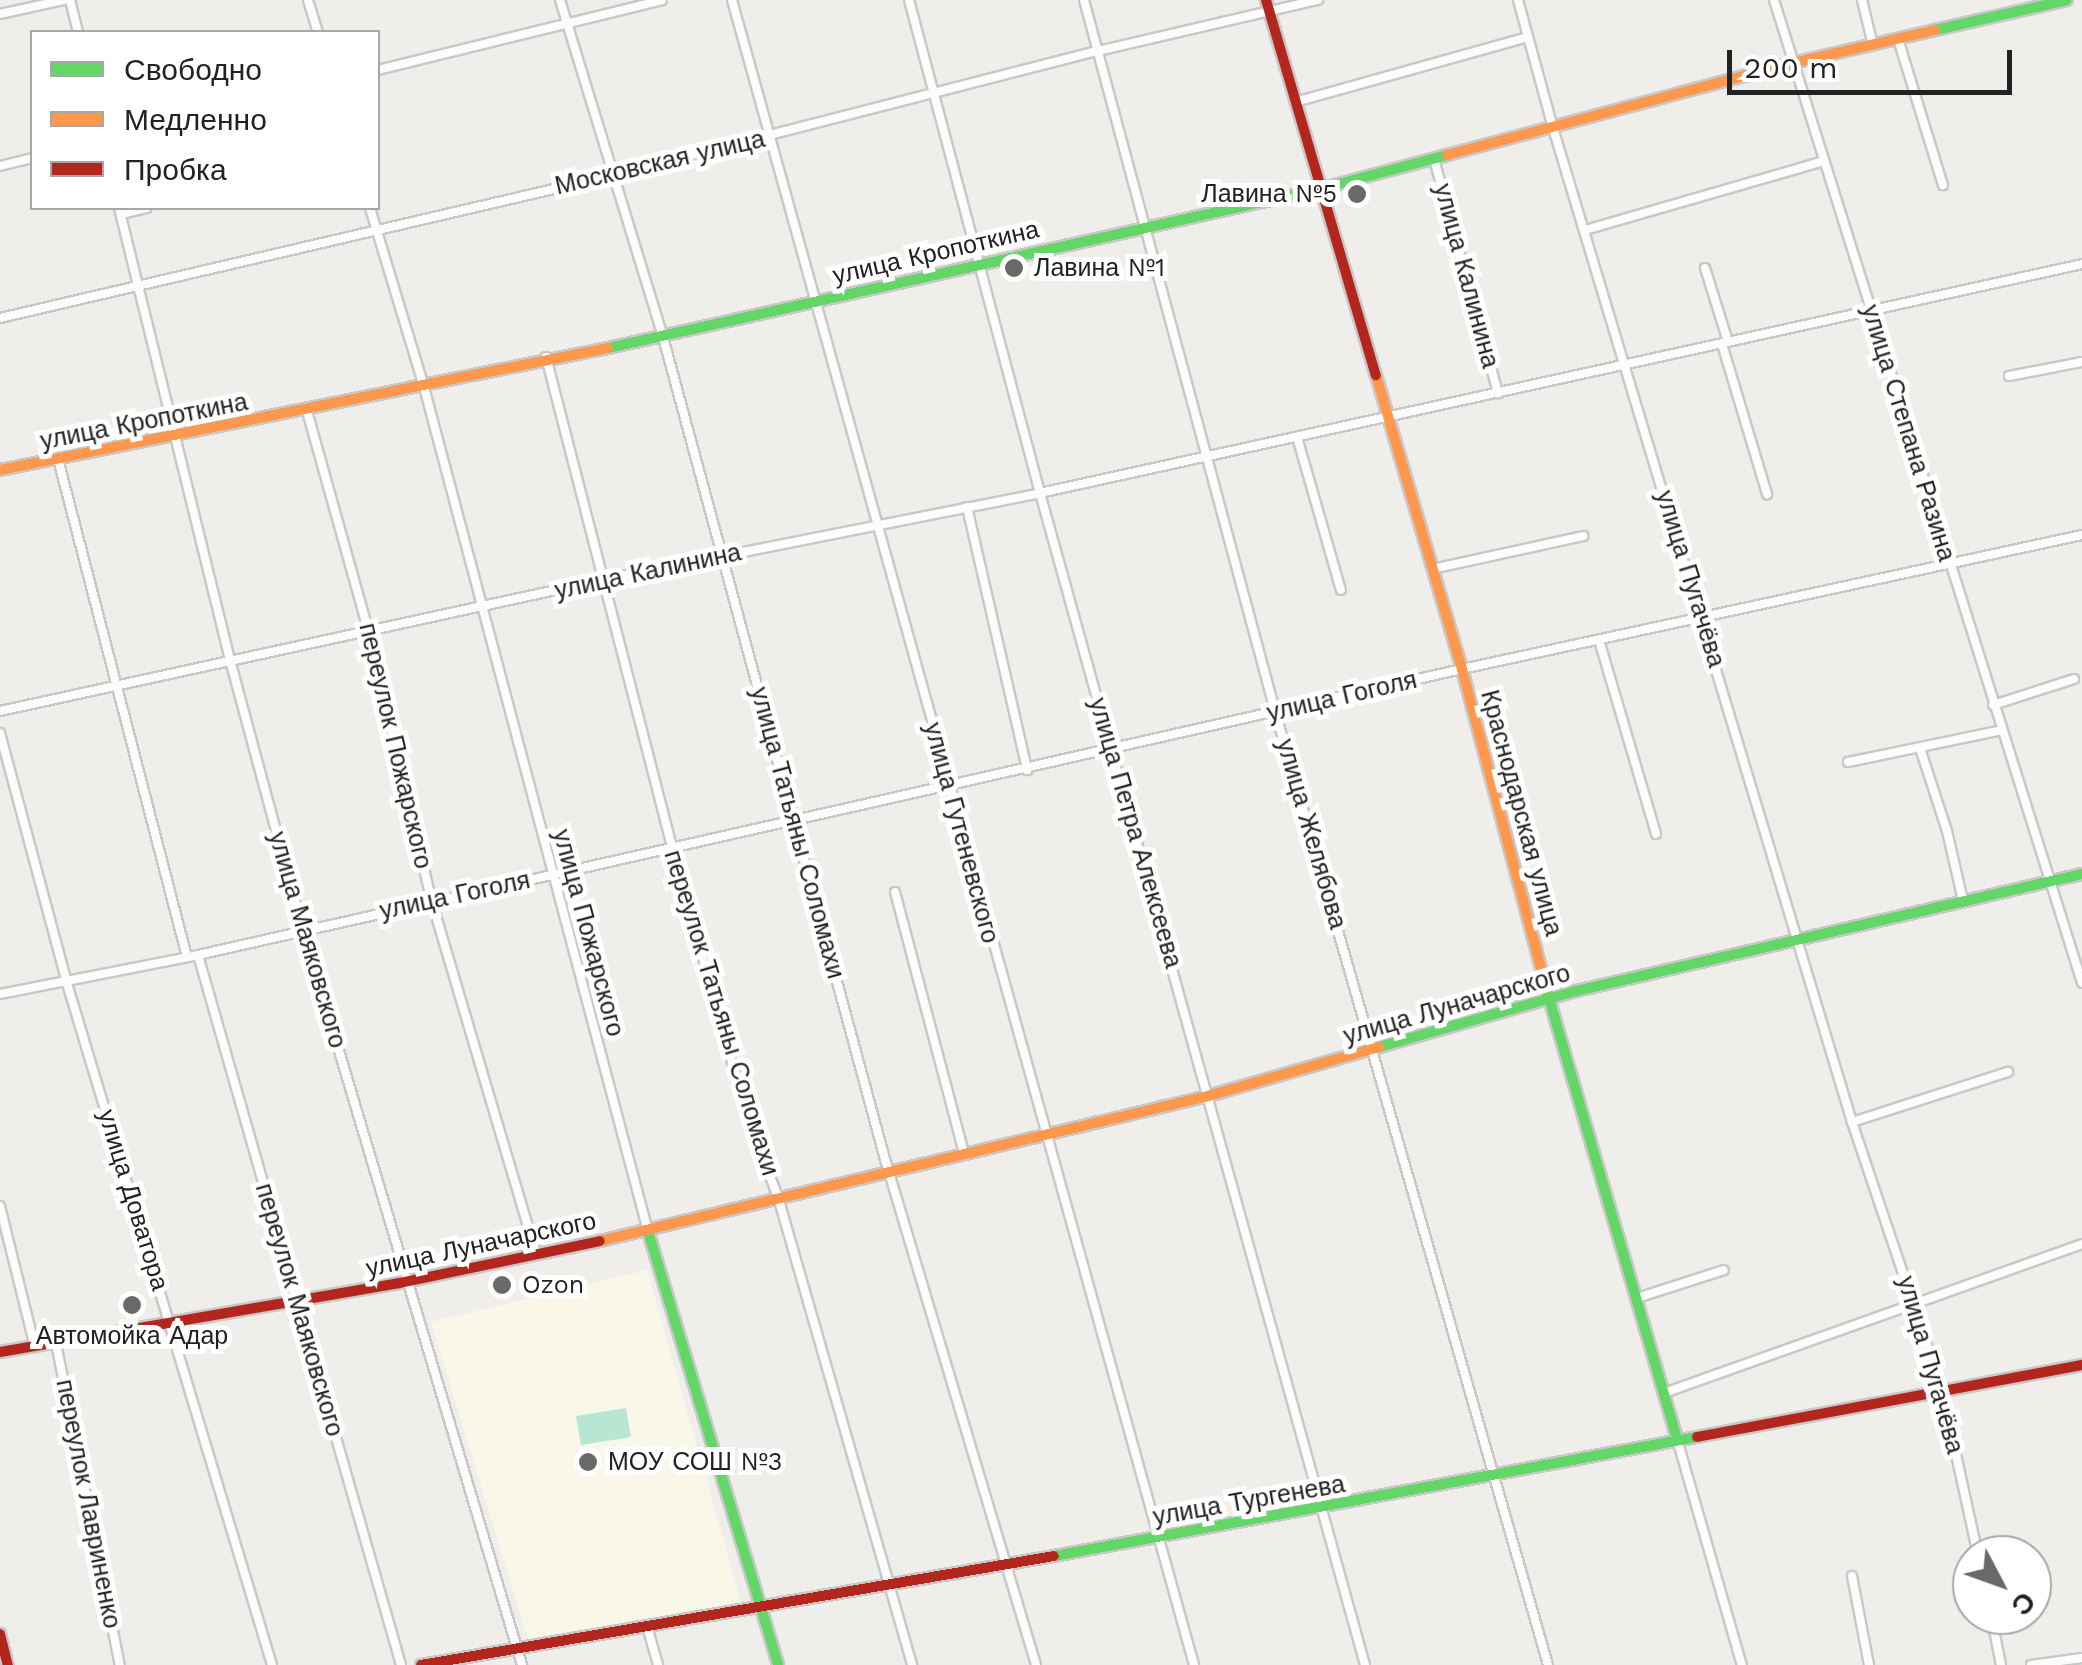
<!DOCTYPE html>
<meta charset="utf-8">
<style>
body{margin:0}
#map{position:relative;width:2082px;height:1665px;overflow:hidden;background:#f0eeeb;font-family:"Work Sans",sans-serif}
div>[style]{position:absolute}
.education>*{inset:0;background:#f8f7e8}
.pitch>*{inset:0;background:#b7e6d2}
.roads{filter:drop-shadow(2px 0 #c9c8c7) drop-shadow(-2px 0 #c9c8c7) drop-shadow(0 2px #c9c8c7) drop-shadow(0 -2px #c9c8c7)}
.street>*{height:8px;margin:-4px;padding:0 4px;transform-origin:4px;border-radius:4px;background:#fdfcfc}
.fast>*{height:10px;margin:-5px;padding:0 5px;transform-origin:5px;border-radius:5px;background:#63d668}
.slow>*{height:10px;margin:-5px;padding:0 5px;transform-origin:5px;border-radius:5px;background:#ff974d}
.jam>*{height:10px;margin:-5px;padding:0 5px;transform-origin:5px;border-radius:5px;background:#b3261e}
.dots>*{width:28px;height:28px;translate:-50% -50%;box-sizing:border-box;border:5px solid #fff;border-radius:50%}
span{translate:-50% -50%;white-space:nowrap;text-align:center;line-height:1.15;-webkit-text-stroke:10px #fff;paint-order:stroke}
.street-label{font-size:25px;color:#222}
.poi-label{font-size:25px;color:#222}
.right{translate:-100% -50%;text-align:right}
.left{translate:0 -50%;text-align:left}
.legend{position:absolute;left:30px;top:30px;width:350px;height:180px;box-sizing:border-box;background:#fff;border:2px solid #a7a7a7;margin:0;padding:12px 18px;list-style:none;font-size:30px;color:#222}
.legend li{display:flex;align-items:center;gap:20px;height:50px}
.legend b{width:50px;border:2px solid #a7a7a7}
.north{position:absolute;left:1952px;top:1535px;width:100px;height:100px;box-sizing:border-box;background:#fff;border:2px solid #a7a7a7;border-radius:50%;rotate:131deg;font-size:28px;font-weight:700;line-height:40px;text-align:center;color:#222}
.north::after{content:'';display:block;margin:auto;width:35px;height:45px;background:#6a6968;clip-path:polygon(50% 0,100% 100%,50% 72%,0 100%)}
.scale{position:absolute;left:1727px;top:50px;width:285px;height:45px;box-sizing:border-box;border:5px solid #222;border-top:0;padding-left:12px;font-size:30px;line-height:35px;white-space:nowrap;color:#222;-webkit-text-stroke:8px #fff;paint-order:stroke}
</style>
<div id="map">
<div class="education">
<i style="clip-path:polygon(647px 1270px,741px 1602px,528px 1639px,431px 1322px)"></i>
</div>
<div class="pitch">
<i style="clip-path:polygon(626px 1408px,631px 1437px,581px 1445px,576px 1416px)"></i>
</div>
<div class="roads">
<div class="street">
<i style="left:70px;top:0;width:33px;rotate:76deg"></i>
<i style="left:308px;top:0;width:34px;rotate:73deg"></i>
<i style="left:560px;top:0;width:352px;rotate:73deg"></i>
<i style="left:663px;top:337px;width:851px;rotate:74.89deg"></i>
<i style="left:885px;top:1159px;width:528px;rotate:73.38deg"></i>
<i style="left:732px;top:0;width:1728px;rotate:74.49deg"></i>
<i style="left:909px;top:0;width:510px;rotate:75.12deg"></i>
<i style="left:1040px;top:493px;width:1216px;rotate:74.5deg"></i>
<i style="left:1084px;top:0;width:736px;rotate:74.96deg"></i>
<i style="left:1275px;top:711px;width:992px;rotate:74.03deg"></i>
<i style="left:1518px;top:0;width:133px;rotate:74.7deg"></i>
<i style="left:1553px;top:128px;width:1038px;rotate:73.26deg"></i>
<i style="left:1852px;top:1122px;width:283px;rotate:71.4deg"></i>
<i style="left:1942px;top:1390px;width:169px;rotate:77.7deg"></i>
<i style="left:1774px;top:0;width:1030px;rotate:72.6deg"></i>
<i style="left:1862px;top:0;width:46px;rotate:76.3deg"></i>
<i style="left:0;top:14px;width:66px;rotate:-12.3deg"></i>
<i style="left:1898px;top:39px;width:153px;rotate:72.9deg"></i>
<i style="left:378px;top:70px;width:292px;rotate:-13.8deg"></i>
<i style="left:1295px;top:102px;width:242px;rotate:-15.6deg"></i>
<i style="left:1434px;top:159px;width:243px;rotate:74.7deg"></i>
<i style="left:0;top:166px;width:33px;rotate:-14deg"></i>
<i style="left:119px;top:208px;width:465px;rotate:76.2deg"></i>
<i style="left:230px;top:660px;width:280px;rotate:74.9deg"></i>
<i style="left:303px;top:930px;width:767px;rotate:73.41deg"></i>
<i style="left:370px;top:208px;width:187px;rotate:73.2deg"></i>
<i style="left:424px;top:387px;width:873px;rotate:75.14deg"></i>
<i style="left:121px;top:214px;width:26px;rotate:-13deg"></i>
<i style="left:1585px;top:230px;width:249px;rotate:-16.1deg"></i>
<i style="left:1705px;top:268px;width:77px;rotate:72.7deg"></i>
<i style="left:0;top:318px;width:630px;rotate:-13.11deg"></i>
<i style="left:614px;top:175px;width:500px;rotate:-14.4deg"></i>
<i style="left:1098px;top:51px;width:226px;rotate:-13.1deg"></i>
<i style="left:1722px;top:344px;width:157px;rotate:73.3deg"></i>
<i style="left:546px;top:357px;width:506px;rotate:75.58deg"></i>
<i style="left:672px;top:847px;width:279px;rotate:74.4deg"></i>
<i style="left:747px;top:1116px;width:87px;rotate:69.1deg"></i>
<i style="left:778px;top:1197px;width:487px;rotate:74deg"></i>
<i style="left:2009px;top:376px;width:74px;rotate:-10.9deg"></i>
<i style="left:307px;top:411px;width:227px;rotate:74.4deg"></i>
<i style="left:368px;top:630px;width:276px;rotate:76.8deg"></i>
<i style="left:431px;top:899px;width:369px;rotate:73.5deg"></i>
<i style="left:1297px;top:437px;width:159px;rotate:74deg"></i>
<i style="left:58px;top:459px;width:514px;rotate:75.48deg"></i>
<i style="left:967px;top:507px;width:270px;rotate:77.1deg"></i>
<i style="left:1432px;top:569px;width:155px;rotate:-12.3deg"></i>
<i style="left:1599px;top:640px;width:202px;rotate:73.6deg"></i>
<i style="left:1993px;top:705px;width:85px;rotate:-17.8deg"></i>
<i style="left:0;top:711px;width:616px;rotate:-12.28deg"></i>
<i style="left:602px;top:580px;width:447px;rotate:-11.2deg"></i>
<i style="left:1040px;top:493px;width:1067px;rotate:-12.39deg"></i>
<i style="left:0;top:733px;width:256px;rotate:75deg"></i>
<i style="left:66px;top:980px;width:715px;rotate:73.26deg"></i>
<i style="left:1920px;top:748px;width:87px;rotate:72deg"></i>
<i style="left:1947px;top:831px;width:72px;rotate:77.1deg"></i>
<i style="left:1848px;top:762px;width:157px;rotate:-11.7deg"></i>
<i style="left:895px;top:892px;width:270px;rotate:75.2deg"></i>
<i style="left:198px;top:955px;width:738px;rotate:74.04deg"></i>
<i style="left:0;top:994px;width:202px;rotate:-11.1deg"></i>
<i style="left:198px;top:955px;width:1296px;rotate:-12.75deg"></i>
<i style="left:1462px;top:669px;width:634px;rotate:-12.2deg"></i>
<i style="left:1852px;top:1122px;width:164px;rotate:-17.8deg"></i>
<i style="left:0;top:1206px;width:145px;rotate:76.1deg"></i>
<i style="left:1637px;top:1298px;width:91px;rotate:-17.8deg"></i>
<i style="left:56px;top:1343px;width:328px;rotate:78.8deg"></i>
<i style="left:1664px;top:1393px;width:444px;rotate:-19.6deg"></i>
<i style="left:1677px;top:1439px;width:235px;rotate:74deg"></i>
<i style="left:1852px;top:1576px;width:91px;rotate:79.2deg"></i>
<i style="left:1991px;top:1615px;width:51px;rotate:78.7deg"></i>
<i style="left:647px;top:1626px;width:41px;rotate:74.2deg"></i>
<i style="left:2031px;top:1665px;width:51px;rotate:-7.8deg"></i>
</div>
<div class="fast">
<i style="left:1935px;top:30px;width:135px;rotate:-12.8deg"></i>
<i style="left:608px;top:348px;width:730px;rotate:-12.59deg"></i>
<i style="left:1320px;top:189px;width:131px;rotate:-15deg"></i>
<i style="left:1546px;top:988px;width:470px;rotate:73.8deg"></i>
<i style="left:1379px;top:1047px;width:205px;rotate:-15.9deg"></i>
<i style="left:1576px;top:991px;width:519px;rotate:-13.02deg"></i>
<i style="left:648px;top:1231px;width:453px;rotate:73.3deg"></i>
<i style="left:1054px;top:1556px;width:654px;rotate:-10.49deg"></i>
</div>
<div class="slow">
<i style="left:1447px;top:155px;width:358px;rotate:-14.9deg"></i>
<i style="left:1793px;top:63px;width:146px;rotate:-13.1deg"></i>
<i style="left:1376px;top:375px;width:306px;rotate:73.7deg"></i>
<i style="left:1462px;top:669px;width:330px;rotate:75.2deg"></i>
<i style="left:0;top:470px;width:620px;rotate:-11.35deg"></i>
<i style="left:600px;top:1241px;width:625px;rotate:-13.41deg"></i>
<i style="left:1208px;top:1096px;width:178px;rotate:-16deg"></i>
</div>
<div class="jam">
<i style="left:1266px;top:0;width:391px;rotate:73.7deg"></i>
<i style="left:0;top:1352px;width:405px;rotate:-9.8deg"></i>
<i style="left:399px;top:1283px;width:205px;rotate:-11.8deg"></i>
<i style="left:1697px;top:1437px;width:392px;rotate:-10.6deg"></i>
<i style="left:0;top:1634px;width:32px;rotate:76deg"></i>
<i style="left:421px;top:1665px;width:642px;rotate:-9.77deg"></i>
</div>
</div>
<div class="dots">
<i style="left:1357px;top:194px;background:#6a6968"></i>
<i style="left:1014px;top:268px;background:#6a6968"></i>
<i style="left:502px;top:1285px;background:#6a6968"></i>
<i style="left:132px;top:1305px;background:#6a6968"></i>
<i style="left:588px;top:1462px;background:#6a6968"></i>
</div>
<div class="street-label">
<span style="left:660px;top:163px;rotate:-13deg">Московская улица</span>
<span style="left:936px;top:253px;rotate:-13deg">улица Кропоткина</span>
<span style="left:1466px;top:276px;rotate:75deg">улица Калинина</span>
<span style="left:144px;top:422px;rotate:-11deg">улица Кропоткина</span>
<span style="left:1908px;top:433px;rotate:73deg">улица Степана Разина</span>
<span style="left:648px;top:572px;rotate:-12deg">улица Калинина</span>
<span style="left:1690px;top:579px;rotate:73deg">улица Пугачёва</span>
<span style="left:1342px;top:697px;rotate:-13deg">улица Гоголя</span>
<span style="left:395px;top:746px;rotate:77deg">переулок Пожарского</span>
<span style="left:1521px;top:813px;rotate:75deg">Краснодарская улица</span>
<span style="left:797px;top:833px;rotate:75deg">улица Татьяны Соломахи</span>
<span style="left:961px;top:833px;rotate:75deg">улица Гутеневского</span>
<span style="left:1135px;top:833px;rotate:74deg">улица Петра Алексеева</span>
<span style="left:1311px;top:834px;rotate:74deg">улица Желябова</span>
<span style="left:455px;top:896px;rotate:-12deg">улица Гоголя</span>
<span style="left:588px;top:933px;rotate:75deg">улица Пожарского</span>
<span style="left:307px;top:940px;rotate:74deg">улица Маяковского</span>
<span style="left:1457px;top:1005px;rotate:-16deg">улица Луначарского</span>
<span style="left:721px;top:1013px;rotate:73deg">переулок Татьяны Соломахи</span>
<span style="left:133px;top:1200px;rotate:73deg">улица Доватора</span>
<span style="left:481px;top:1245px;rotate:-12deg">улица Луначарского</span>
<span style="left:299px;top:1310px;rotate:74deg">переулок Маяковского</span>
<span style="left:1930px;top:1365px;rotate:74deg">улица Пугачёва</span>
<span style="left:1249px;top:1501px;rotate:-10deg">улица Тургенева</span>
<span style="left:88px;top:1504px;rotate:79deg">переулок Лавриненко</span>
</div>
<div class="poi-label">
<span class="right" style="left:1337px;top:194px">Лавина №5</span>
<span class="left" style="left:1034px;top:268px">Лавина №1</span>
<span class="left" style="left:522px;top:1285px">Ozon</span>
<span style="left:132px;top:1336px">Автомойка Адар</span>
<span class="left" style="left:608px;top:1462px">МОУ СОШ №3</span>
</div>
<ul class="legend">
<li><b style="height:12px;background:#63d668"></b>Свободно</li>
<li><b style="height:12px;background:#ff974d"></b>Медленно</li>
<li><b style="height:12px;background:#b3261e"></b>Пробка</li>
</ul>
<div class="north">С</div>
<div class="scale">200 m</div>
</div>
